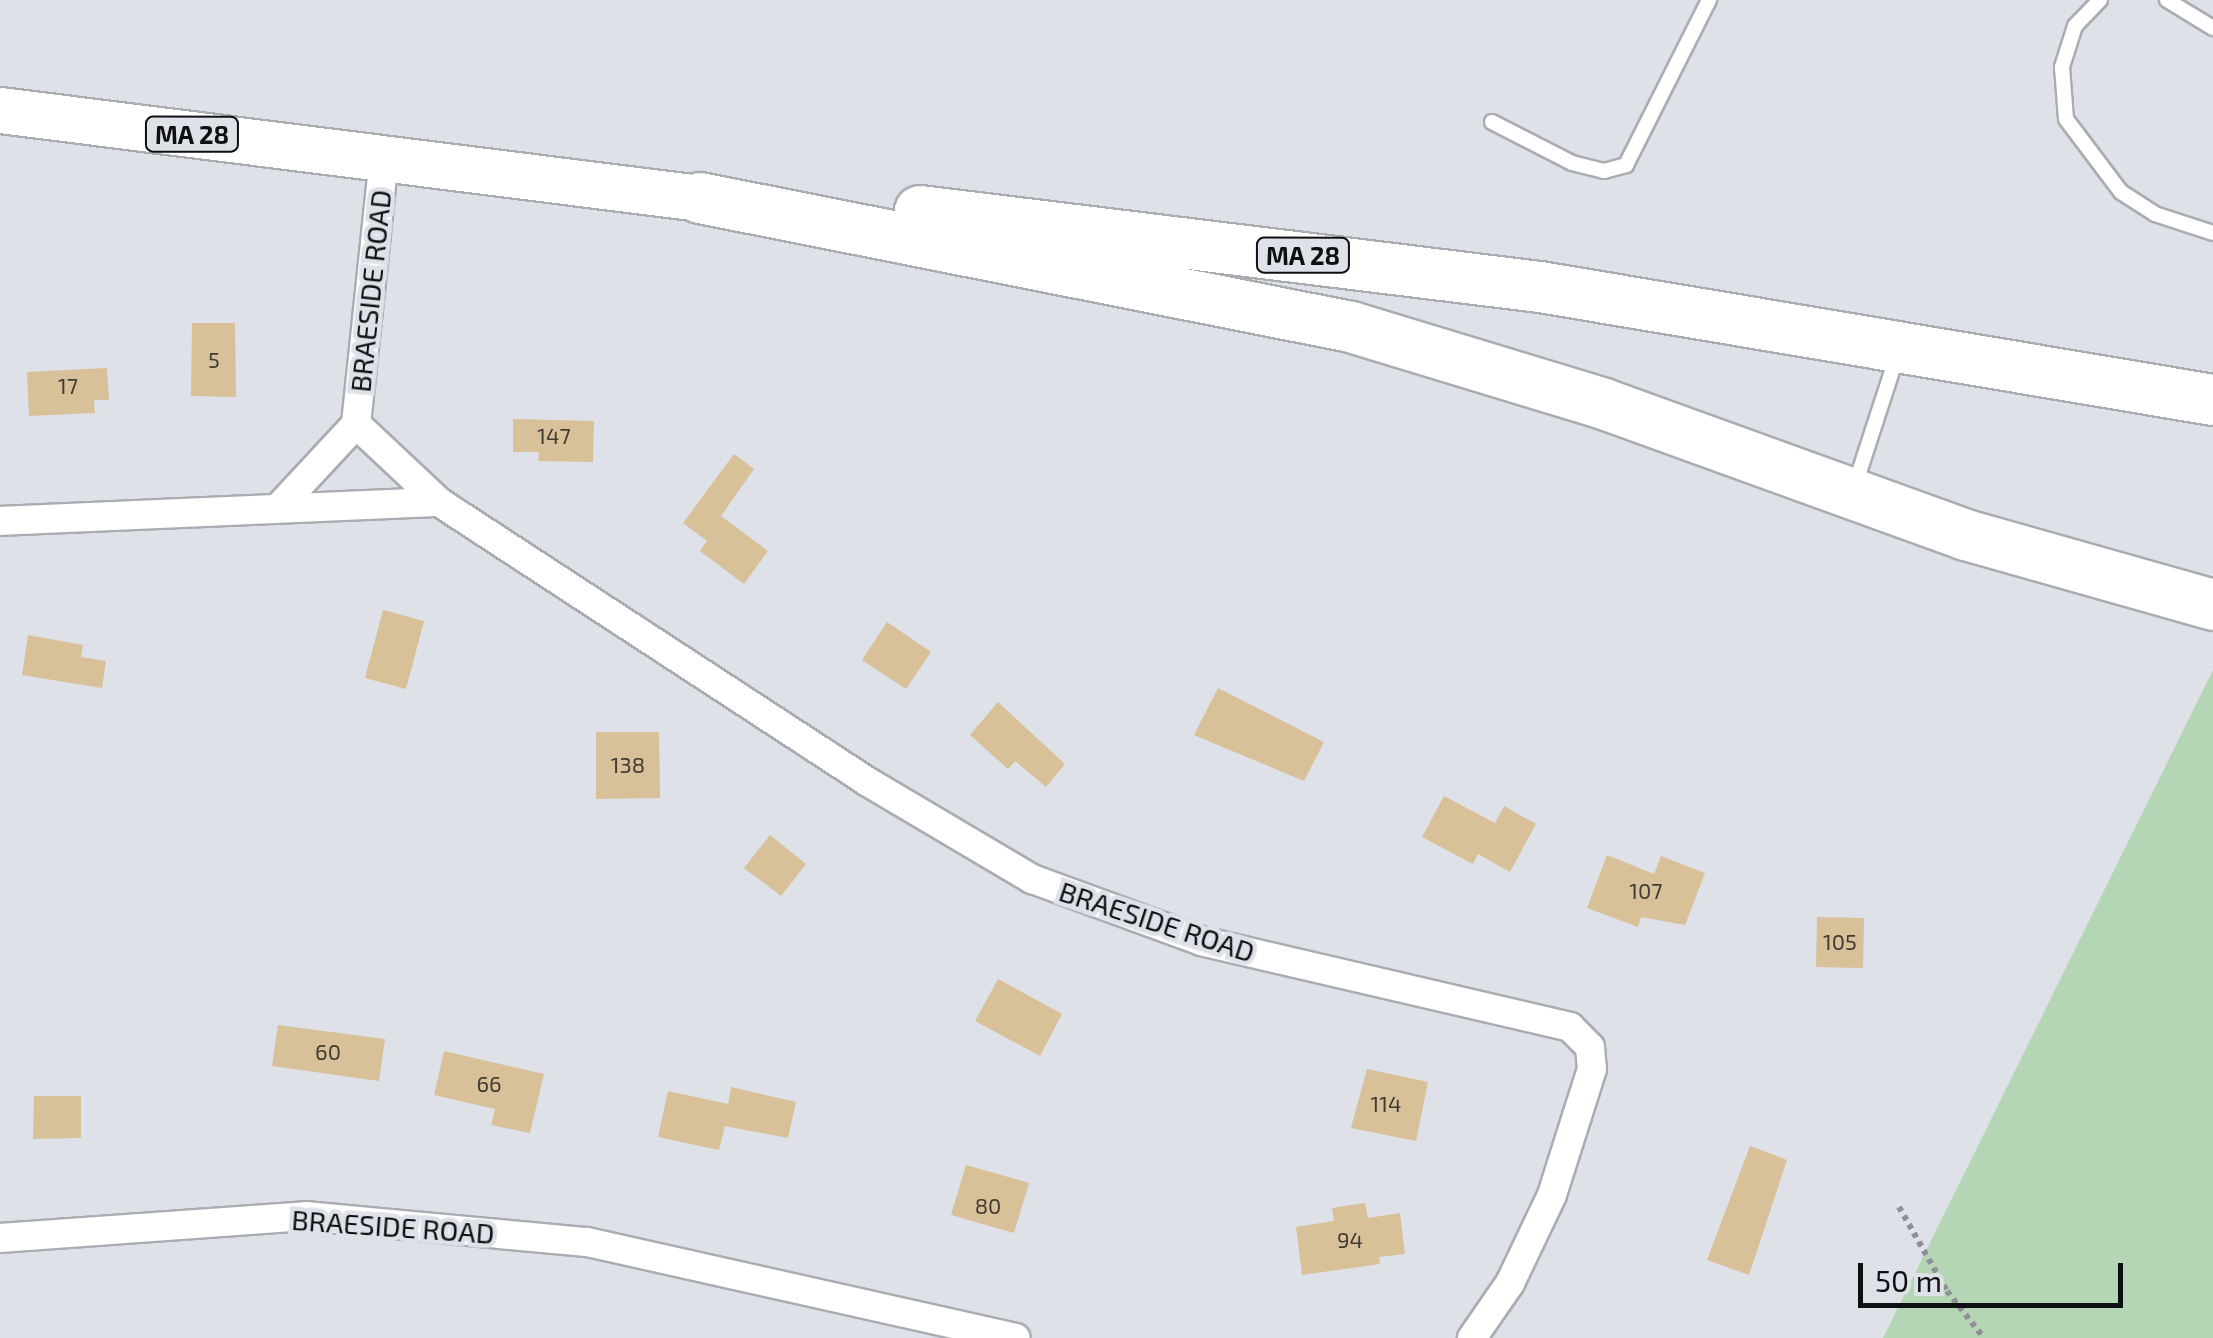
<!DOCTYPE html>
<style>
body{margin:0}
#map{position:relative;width:2213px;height:1338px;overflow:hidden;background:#dee1e7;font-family:"Exo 2",sans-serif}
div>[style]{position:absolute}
.green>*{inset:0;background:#b5d6b5}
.building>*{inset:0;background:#d8c098}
.path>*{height:6px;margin-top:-3px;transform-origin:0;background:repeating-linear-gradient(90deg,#8e9095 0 5px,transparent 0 10px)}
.roads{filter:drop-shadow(2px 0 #a9adb2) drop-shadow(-2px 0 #a9adb2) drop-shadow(0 2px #a9adb2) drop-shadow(0 -2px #a9adb2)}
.service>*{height:14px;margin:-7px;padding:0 7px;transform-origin:7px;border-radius:7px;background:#fff}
.minor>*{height:28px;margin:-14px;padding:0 14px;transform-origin:14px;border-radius:14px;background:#fff}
.trunk>*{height:45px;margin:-22.5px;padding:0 22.5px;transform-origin:22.5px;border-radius:22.5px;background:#fff}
.motorway>*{height:50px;margin:-25px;padding:0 25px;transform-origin:25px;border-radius:25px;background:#fff}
span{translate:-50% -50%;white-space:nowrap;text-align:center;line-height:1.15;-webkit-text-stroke:9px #dee1e7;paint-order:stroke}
.number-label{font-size:22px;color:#403b33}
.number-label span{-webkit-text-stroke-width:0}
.shield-label span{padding:2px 8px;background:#dee1e7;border:2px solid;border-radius:8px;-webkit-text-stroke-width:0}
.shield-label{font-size:25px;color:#0e0f11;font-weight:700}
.street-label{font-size:28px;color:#0e0f11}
.scale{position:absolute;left:1858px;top:1263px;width:265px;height:45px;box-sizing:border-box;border:5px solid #0e0f11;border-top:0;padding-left:12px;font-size:30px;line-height:35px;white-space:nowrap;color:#0e0f11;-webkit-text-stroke:8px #dee1e7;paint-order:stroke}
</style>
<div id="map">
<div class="green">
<i style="clip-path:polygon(2213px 670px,2213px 1338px,1883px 1338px)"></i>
</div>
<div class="building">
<i style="clip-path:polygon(192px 323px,235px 323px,236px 397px,191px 396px)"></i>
<i style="clip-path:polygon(107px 368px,109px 400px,94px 400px,95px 413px,29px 416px,27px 372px)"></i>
<i style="clip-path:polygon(513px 419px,594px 421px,593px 462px,538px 461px,539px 452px,513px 452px)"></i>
<i style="clip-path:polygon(734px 454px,754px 469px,721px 516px,768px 551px,744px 584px,700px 551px,707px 541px,683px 523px)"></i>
<i style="clip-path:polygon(383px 610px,424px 621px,406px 689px,365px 678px)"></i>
<i style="clip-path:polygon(887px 622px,931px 652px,906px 689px,862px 660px)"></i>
<i style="clip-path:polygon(28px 635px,83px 645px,81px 657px,106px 661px,102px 688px,22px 675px)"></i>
<i style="clip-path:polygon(1218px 688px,1324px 742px,1304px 781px,1194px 735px)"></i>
<i style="clip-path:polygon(998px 702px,1065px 764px,1046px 787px,1015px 761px,1008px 769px,970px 735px)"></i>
<i style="clip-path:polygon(596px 732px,659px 732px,660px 798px,596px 799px)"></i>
<i style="clip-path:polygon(1444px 796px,1495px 823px,1504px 806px,1536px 824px,1510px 872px,1478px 854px,1473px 864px,1422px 837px)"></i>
<i style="clip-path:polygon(770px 835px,806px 864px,781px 896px,744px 868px)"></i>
<i style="clip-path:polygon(1607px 855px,1654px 874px,1661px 856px,1705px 873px,1685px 925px,1641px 917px,1638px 927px,1587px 908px)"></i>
<i style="clip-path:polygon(1817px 917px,1864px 918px,1863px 968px,1816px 967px)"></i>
<i style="clip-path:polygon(998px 979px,1062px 1014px,1040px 1056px,975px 1021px)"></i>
<i style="clip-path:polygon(278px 1025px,385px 1039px,379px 1081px,272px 1066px)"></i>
<i style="clip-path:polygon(444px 1051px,544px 1074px,530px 1133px,491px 1125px,495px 1109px,434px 1095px)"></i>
<i style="clip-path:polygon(1367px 1069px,1428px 1082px,1416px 1141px,1351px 1128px)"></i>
<i style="clip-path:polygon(731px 1087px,796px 1102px,788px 1138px,725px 1126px,719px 1150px,658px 1137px,668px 1091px,728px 1104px)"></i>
<i style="clip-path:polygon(34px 1096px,81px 1096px,81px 1138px,33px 1139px)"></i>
<i style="clip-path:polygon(1750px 1146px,1787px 1160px,1749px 1275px,1707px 1260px)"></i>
<i style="clip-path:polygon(966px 1165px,1029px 1183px,1014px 1233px,951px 1215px)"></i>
<i style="clip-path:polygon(1365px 1203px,1368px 1218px,1400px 1213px,1405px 1254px,1379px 1257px,1380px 1264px,1302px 1275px,1296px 1227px,1334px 1221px,1332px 1208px)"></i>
</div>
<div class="path">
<i style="left:1899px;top:1207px;width:97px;rotate:60.3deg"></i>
<i style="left:1947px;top:1291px;width:60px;rotate:51.8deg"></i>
</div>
<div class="roads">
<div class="service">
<i style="left:2100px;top:0;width:36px;rotate:134deg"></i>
<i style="left:2075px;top:26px;width:43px;rotate:107.6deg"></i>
<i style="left:2062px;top:67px;width:52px;rotate:85.6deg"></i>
<i style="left:2066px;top:119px;width:91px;rotate:53deg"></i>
<i style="left:2121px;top:192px;width:40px;rotate:32.9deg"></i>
<i style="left:2155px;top:214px;width:61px;rotate:18.1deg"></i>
<i style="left:2167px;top:0;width:54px;rotate:31.3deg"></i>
<i style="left:1492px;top:122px;width:90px;rotate:27.1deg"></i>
<i style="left:1572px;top:163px;width:33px;rotate:14deg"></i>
<i style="left:1604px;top:171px;width:23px;rotate:-15deg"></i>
<i style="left:1626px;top:165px;width:185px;rotate:-63.3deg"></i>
<i style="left:1855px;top:485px;width:139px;rotate:-72deg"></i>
</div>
<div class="minor">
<i style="left:356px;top:424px;width:114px;rotate:43.2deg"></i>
<i style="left:279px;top:507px;width:113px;rotate:-47.1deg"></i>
<i style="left:356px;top:424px;width:266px;rotate:-84deg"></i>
<i style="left:0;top:521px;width:439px;rotate:-2.5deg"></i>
<i style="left:439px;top:502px;width:512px;rotate:33.13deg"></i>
<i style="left:868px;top:782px;width:191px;rotate:30.6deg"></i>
<i style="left:1032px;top:879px;width:180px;rotate:20.1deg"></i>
<i style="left:1201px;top:941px;width:379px;rotate:13.1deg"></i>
<i style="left:1570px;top:1027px;width:28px;rotate:45deg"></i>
<i style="left:1590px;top:1047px;width:22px;rotate:85deg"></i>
<i style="left:1592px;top:1069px;width:49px;rotate:107.7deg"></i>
<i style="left:1577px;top:1116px;width:83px;rotate:107.6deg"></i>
<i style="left:1552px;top:1195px;width:98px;rotate:115.5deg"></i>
<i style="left:1510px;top:1283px;width:67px;rotate:124.6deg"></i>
<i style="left:0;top:1238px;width:306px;rotate:-4.1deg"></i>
<i style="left:305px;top:1216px;width:283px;rotate:5.3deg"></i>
<i style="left:587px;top:1242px;width:439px;rotate:12.6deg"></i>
</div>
<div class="trunk">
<i style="left:0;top:110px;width:706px;rotate:7.17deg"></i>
</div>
<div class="motorway">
<i style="left:700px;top:198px;width:664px;rotate:11.21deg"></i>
<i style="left:1351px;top:327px;width:264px;rotate:16.9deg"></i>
<i style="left:1604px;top:404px;width:385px;rotate:19.9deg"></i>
<i style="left:1966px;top:535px;width:257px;rotate:15.8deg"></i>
<i style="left:920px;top:211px;width:625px;rotate:6.99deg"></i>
<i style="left:1540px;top:287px;width:682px;rotate:9.53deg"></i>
</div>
</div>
<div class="number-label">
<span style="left:214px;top:360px">5</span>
<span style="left:68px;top:386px">17</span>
<span style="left:554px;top:436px">147</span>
<span style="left:628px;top:765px">138</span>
<span style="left:1646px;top:891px">107</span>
<span style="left:1840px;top:942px">105</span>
<span style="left:328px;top:1052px">60</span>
<span style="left:489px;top:1084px">66</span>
<span style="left:1386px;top:1104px">114</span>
<span style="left:988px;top:1206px">80</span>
<span style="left:1350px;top:1240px">94</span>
</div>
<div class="shield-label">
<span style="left:192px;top:134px">MA 28</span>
<span style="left:1303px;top:255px">MA 28</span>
</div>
<div class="street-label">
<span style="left:370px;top:291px;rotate:-84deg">BRAESIDE ROAD</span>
<span style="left:1157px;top:921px;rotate:18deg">BRAESIDE ROAD</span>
<span style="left:393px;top:1226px;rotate:4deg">BRAESIDE ROAD</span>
</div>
<div class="scale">50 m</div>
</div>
